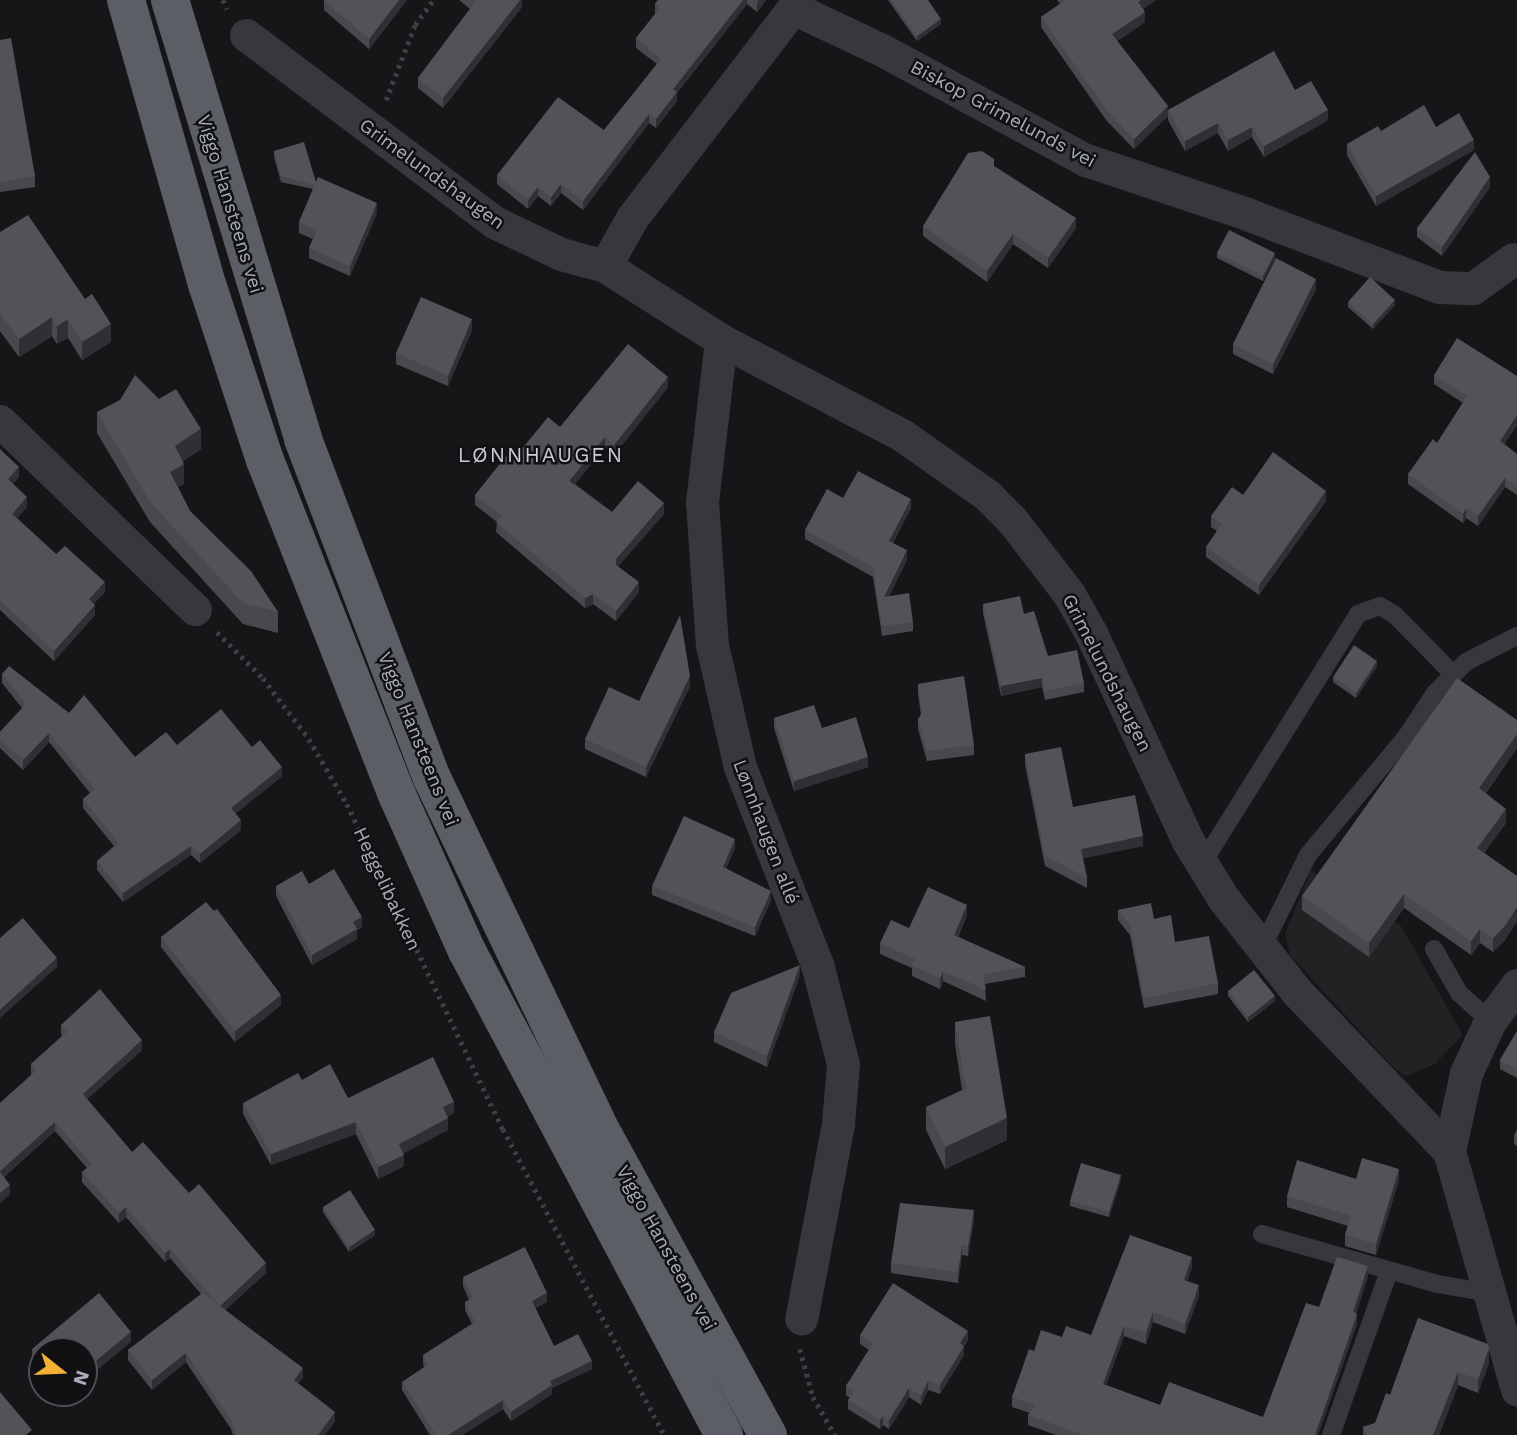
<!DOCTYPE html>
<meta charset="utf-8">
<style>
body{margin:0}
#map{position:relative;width:1517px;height:1435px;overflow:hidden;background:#161618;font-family:"Work Sans",sans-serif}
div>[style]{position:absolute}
.built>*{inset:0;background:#222225}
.path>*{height:4.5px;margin-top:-2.25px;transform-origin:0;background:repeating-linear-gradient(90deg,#3d3f44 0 3.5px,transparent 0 8.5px)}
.service>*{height:18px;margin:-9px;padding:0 9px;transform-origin:9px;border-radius:9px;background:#37383d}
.minor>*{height:33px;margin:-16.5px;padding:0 16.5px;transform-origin:16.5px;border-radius:16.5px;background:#37383d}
.trunk>*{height:38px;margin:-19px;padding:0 19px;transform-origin:19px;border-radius:19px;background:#5b5e65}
.wall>*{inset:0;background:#47494d}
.shaded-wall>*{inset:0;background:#2f3033}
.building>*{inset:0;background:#525359}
span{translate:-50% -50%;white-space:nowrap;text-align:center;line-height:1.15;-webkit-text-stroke:5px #111113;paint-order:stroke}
.street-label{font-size:19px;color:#a8adb8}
.neighbourhood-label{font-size:21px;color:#c9ccd4;letter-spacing:2px}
.north{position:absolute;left:28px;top:1337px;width:70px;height:70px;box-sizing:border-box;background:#111113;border:2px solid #4d4f55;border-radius:50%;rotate:108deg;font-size:19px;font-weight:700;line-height:28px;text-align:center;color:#a8adb8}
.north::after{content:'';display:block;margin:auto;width:24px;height:32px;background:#f2b134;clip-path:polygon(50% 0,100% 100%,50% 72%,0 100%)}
</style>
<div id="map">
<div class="built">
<i style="clip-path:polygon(1311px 870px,1401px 926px,1463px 1035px,1435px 1064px,1406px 1076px,1395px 1069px,1290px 955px,1285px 934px)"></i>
</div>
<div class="path">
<i style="left:223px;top:0;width:10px;rotate:66deg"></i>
<i style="left:386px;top:100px;width:80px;rotate:-68.9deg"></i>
<i style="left:415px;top:25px;width:31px;rotate:-54deg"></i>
<i style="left:217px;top:632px;width:65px;rotate:45deg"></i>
<i style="left:263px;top:678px;width:76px;rotate:53deg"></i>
<i style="left:309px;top:739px;width:75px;rotate:59.7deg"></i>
<i style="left:347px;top:804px;width:361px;rotate:64.4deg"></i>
<i style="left:503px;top:1129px;width:346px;rotate:62.2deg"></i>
<i style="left:800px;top:1349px;width:50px;rotate:74.8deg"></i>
<i style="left:813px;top:1397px;width:44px;rotate:59.9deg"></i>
</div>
<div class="service">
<i style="left:1202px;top:864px;width:295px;rotate:-58deg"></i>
<i style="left:1358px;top:614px;width:23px;rotate:-20deg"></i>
<i style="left:1380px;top:606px;width:17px;rotate:31deg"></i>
<i style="left:1395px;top:615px;width:81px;rotate:45.5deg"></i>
<i style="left:1257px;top:945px;width:16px;rotate:-43deg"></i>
<i style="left:1269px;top:934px;width:88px;rotate:-63.7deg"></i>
<i style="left:1308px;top:855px;width:153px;rotate:-50.3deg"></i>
<i style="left:1406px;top:737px;width:53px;rotate:-56.6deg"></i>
<i style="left:1435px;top:693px;width:44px;rotate:-45deg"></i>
<i style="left:1466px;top:662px;width:57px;rotate:-27deg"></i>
<i style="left:1434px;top:949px;width:51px;rotate:60.4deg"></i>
<i style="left:1459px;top:993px;width:42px;rotate:42.1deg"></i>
<i style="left:1262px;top:1234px;width:183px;rotate:15.9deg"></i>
<i style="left:1438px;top:1284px;width:53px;rotate:9.8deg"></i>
<i style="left:1331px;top:1435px;width:174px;rotate:-70.5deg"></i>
</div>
<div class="minor">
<i style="left:246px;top:35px;width:311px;rotate:37deg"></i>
<i style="left:494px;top:222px;width:74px;rotate:25.5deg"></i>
<i style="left:561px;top:254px;width:46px;rotate:15.3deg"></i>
<i style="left:605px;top:266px;width:138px;rotate:32.5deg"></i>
<i style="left:721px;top:340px;width:204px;rotate:27.7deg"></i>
<i style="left:902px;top:435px;width:104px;rotate:35.2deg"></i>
<i style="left:987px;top:495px;width:35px;rotate:45deg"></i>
<i style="left:1012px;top:520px;width:93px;rotate:52.4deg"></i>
<i style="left:1069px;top:594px;width:45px;rotate:60.6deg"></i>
<i style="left:1091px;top:633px;width:230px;rotate:65deg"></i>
<i style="left:1188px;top:841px;width:67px;rotate:58.4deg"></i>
<i style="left:1223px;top:898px;width:120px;rotate:51.8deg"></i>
<i style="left:1297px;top:992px;width:220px;rotate:46.3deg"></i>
<i style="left:1449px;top:1151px;width:248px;rotate:74.1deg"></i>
<i style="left:605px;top:266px;width:55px;rotate:-60.6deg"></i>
<i style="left:632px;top:218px;width:265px;rotate:-52.5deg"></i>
<i style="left:793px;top:8px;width:101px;rotate:25.3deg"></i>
<i style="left:884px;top:51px;width:230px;rotate:28.4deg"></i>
<i style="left:1086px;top:160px;width:170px;rotate:18.5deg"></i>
<i style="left:1247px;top:214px;width:205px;rotate:20.8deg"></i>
<i style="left:1439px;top:287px;width:34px;rotate:2deg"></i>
<i style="left:1473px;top:288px;width:49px;rotate:-35.9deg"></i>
<i style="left:721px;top:340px;width:163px;rotate:96.7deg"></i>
<i style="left:702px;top:502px;width:143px;rotate:86deg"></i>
<i style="left:712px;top:645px;width:125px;rotate:77.1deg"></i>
<i style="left:740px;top:767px;width:212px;rotate:68.7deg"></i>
<i style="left:817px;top:964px;width:103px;rotate:75.4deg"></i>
<i style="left:843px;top:1064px;width:60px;rotate:94.8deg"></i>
<i style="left:838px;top:1124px;width:198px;rotate:100.7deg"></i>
<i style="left:0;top:421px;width:271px;rotate:44deg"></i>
<i style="left:1449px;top:1151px;width:80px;rotate:-77.7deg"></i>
<i style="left:1466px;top:1073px;width:57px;rotate:-65.2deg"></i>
<i style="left:1490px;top:1021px;width:45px;rotate:-53.1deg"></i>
</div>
<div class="trunk">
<i style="left:126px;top:0;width:298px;rotate:74.1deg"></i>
<i style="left:208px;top:287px;width:182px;rotate:71.8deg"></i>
<i style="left:265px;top:460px;width:362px;rotate:68.5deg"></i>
<i style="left:398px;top:797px;width:169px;rotate:65.9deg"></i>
<i style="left:467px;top:951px;width:548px;rotate:62.03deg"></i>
<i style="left:170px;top:0;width:459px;rotate:73.1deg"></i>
<i style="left:303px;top:439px;width:363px;rotate:69.2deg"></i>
<i style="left:432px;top:778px;width:382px;rotate:64.4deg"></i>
<i style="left:597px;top:1123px;width:356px;rotate:61.3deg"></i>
</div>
<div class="wall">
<i style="clip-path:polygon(324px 0,407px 0,369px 49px,324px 10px)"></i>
<i style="clip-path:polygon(459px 0,522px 0,522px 7px,443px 108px,418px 88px,418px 78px,470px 9px)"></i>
<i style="clip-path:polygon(658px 0,766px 0,757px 12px,747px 4px,677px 93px,677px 101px,656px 128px,649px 123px,583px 210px,561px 193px,551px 206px,538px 196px,528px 209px,497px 184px,497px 175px,604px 130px,657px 64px,636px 48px,636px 38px,655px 14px,655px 4px)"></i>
<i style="clip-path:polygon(888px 0,928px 0,941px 24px,917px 41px)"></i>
<i style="clip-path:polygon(1057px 0,1156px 0,1143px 9px,1145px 22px,1117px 41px,1168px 116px,1134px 149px,1106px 120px,1041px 27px,1041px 17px,1060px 4px)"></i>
<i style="clip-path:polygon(0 40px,35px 176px,35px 187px,0 192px)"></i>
<i style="clip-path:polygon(1295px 90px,1328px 120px,1264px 157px,1252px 137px,1228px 151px,1218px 133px,1185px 151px,1168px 120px,1168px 110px)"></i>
<i style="clip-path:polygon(1436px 127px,1474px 150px,1376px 206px,1347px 155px,1347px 144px,1381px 131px)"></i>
<i style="clip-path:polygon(274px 151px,316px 182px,377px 213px,350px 276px,309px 258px,309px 248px,313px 239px,299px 233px,299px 222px,313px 189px,281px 182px,274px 157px)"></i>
<i style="clip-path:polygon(994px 166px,1076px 228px,1048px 268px,1013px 244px,987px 282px,923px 236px,923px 226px)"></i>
<i style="clip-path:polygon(1490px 187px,1442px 256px,1417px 237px,1417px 228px)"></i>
<i style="clip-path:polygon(0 232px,111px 342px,82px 360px,68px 338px,57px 344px,52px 336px,19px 357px,0 331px)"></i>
<i style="clip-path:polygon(1217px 253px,1275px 258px,1263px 281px,1217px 258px)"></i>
<i style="clip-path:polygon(1316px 289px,1273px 374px,1233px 354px,1233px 344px)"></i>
<i style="clip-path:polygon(1348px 302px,1395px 305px,1373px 329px,1348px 307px)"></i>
<i style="clip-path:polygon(472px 330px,448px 386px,396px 364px,396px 353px)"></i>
<i style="clip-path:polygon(1434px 375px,1517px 376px,1517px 425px,1504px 444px,1517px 454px,1517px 495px,1505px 487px,1478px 526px,1466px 518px,1463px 523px,1408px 484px,1408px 474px,1437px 443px,1463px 403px,1434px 384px)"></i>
<i style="clip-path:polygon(668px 387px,614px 455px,605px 447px,575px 484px,612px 512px,664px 514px,618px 566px,639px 592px,616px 621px,593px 604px,585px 608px,496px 532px,497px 522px,475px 505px,475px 495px,512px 461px,560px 427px)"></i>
<i style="clip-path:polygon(97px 412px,201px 449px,183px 461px,184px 484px,178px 487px,190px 511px,278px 612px,278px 633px,243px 624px,150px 522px,97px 433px)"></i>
<i style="clip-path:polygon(0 449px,19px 477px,13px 484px,27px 507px,17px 518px,56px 554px,105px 592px,94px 603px,95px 615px,54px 661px,0 610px)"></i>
<i style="clip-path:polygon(1243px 495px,1326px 501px,1259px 595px,1206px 557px,1206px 547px,1217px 531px,1211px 527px,1211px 516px)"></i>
<i style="clip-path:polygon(843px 498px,911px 508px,893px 543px,907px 560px,889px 596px,913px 622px,913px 631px,882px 636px,873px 577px,805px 539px,805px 530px)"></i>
<i style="clip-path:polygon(983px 604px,1024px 614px,1048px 656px,1084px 683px,1084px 692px,1045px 700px,1042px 687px,1001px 696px,983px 613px)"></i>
<i style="clip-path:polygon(1377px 666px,1356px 698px,1333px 682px,1333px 677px)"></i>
<i style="clip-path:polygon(2px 674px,69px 713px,135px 757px,177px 745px,252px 747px,282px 776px,235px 814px,241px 830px,200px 863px,191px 855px,123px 902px,97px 870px,97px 861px,114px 846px,83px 808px,83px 799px,90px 793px,49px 742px,23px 770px,0 748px,0 732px,22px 708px,2px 683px)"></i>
<i style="clip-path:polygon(918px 684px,974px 745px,974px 755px,927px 761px,918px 729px,918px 719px,921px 715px,918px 694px)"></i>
<i style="clip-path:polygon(690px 686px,646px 777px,585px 749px,585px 739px,639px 701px)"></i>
<i style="clip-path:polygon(774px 718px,822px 728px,868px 767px,794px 791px,774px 728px)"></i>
<i style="clip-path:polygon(1517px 720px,1517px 748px,1486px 793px,1506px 823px,1484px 853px,1517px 876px,1517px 921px,1505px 940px,1493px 952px,1480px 943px,1471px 955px,1404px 908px,1369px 957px,1302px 910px,1302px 896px)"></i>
<i style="clip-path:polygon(1025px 754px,1073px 807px,1143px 846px,1083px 858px,1087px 878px,1087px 888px,1045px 866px,1025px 764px)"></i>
<i style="clip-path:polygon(735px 848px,726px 868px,771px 900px,755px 936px,652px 895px,652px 886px)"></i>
<i style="clip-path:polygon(309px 884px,362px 927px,357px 930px,357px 939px,312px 965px,276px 896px,276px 886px)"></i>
<i style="clip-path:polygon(1118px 910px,1154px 919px,1175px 942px,1218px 983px,1218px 994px,1144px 1008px,1130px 935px,1118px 920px)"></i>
<i style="clip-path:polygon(967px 915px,958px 937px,1025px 967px,1025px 977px,985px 984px,986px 1001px,943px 981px,940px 989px,912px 976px,912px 968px,880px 954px,880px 943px,909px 928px)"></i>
<i style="clip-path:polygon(161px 937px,281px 1005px,235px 1042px,161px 947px)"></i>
<i style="clip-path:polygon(800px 975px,767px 1067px,714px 1042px,714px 1032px)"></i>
<i style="clip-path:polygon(1228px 991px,1275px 1001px,1248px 1022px,1228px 996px)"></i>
<i style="clip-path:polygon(955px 1022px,1007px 1140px,945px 1169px,926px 1130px,926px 1107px,962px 1090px,955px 1044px)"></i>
<i style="clip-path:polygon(61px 1025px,142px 1050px,87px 1099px,132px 1152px,189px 1193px,266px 1273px,225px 1310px,303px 1377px,298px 1383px,335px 1421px,325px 1435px,233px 1435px,231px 1429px,186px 1362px,152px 1390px,128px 1360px,128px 1350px,201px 1294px,170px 1258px,165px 1262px,126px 1217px,119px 1223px,82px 1182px,82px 1172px,87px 1168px,55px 1131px,4px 1177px,10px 1194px,0 1203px,0 1103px,31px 1075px,31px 1064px,62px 1036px,61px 1034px)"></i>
<i style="clip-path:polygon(1517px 1031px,1517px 1078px,1500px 1069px,1500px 1060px)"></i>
<i style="clip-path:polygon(348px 1098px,454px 1113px,447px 1117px,448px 1130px,403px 1153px,404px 1166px,378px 1179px,356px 1134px,271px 1165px,243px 1114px,243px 1103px)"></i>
<i style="clip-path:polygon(1517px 1129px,1517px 1146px,1514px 1144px,1514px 1135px)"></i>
<i style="clip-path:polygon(1356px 1179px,1399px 1180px,1376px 1255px,1345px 1246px,1345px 1235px,1348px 1226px,1287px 1207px,1287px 1196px)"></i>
<i style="clip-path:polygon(1121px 1180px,1109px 1217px,1070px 1206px,1070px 1201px)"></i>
<i style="clip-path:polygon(323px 1207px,375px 1235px,349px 1252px,323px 1212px)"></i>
<i style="clip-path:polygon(974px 1220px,968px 1256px,962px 1255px,958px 1283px,891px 1273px,891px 1263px)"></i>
<i style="clip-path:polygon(1192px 1267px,1187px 1281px,1199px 1295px,1185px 1334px,1153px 1322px,1146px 1344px,1124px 1336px,1106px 1385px,1160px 1405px,1263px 1417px,1319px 1307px,1368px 1276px,1356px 1314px,1357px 1324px,1318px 1435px,1056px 1435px,1028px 1425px,1028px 1415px,1030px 1413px,1012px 1407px,1012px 1397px,1034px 1351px,1091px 1335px)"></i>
<i style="clip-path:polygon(463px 1277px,547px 1302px,535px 1308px,554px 1346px,592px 1369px,552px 1388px,552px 1394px,511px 1421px,503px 1409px,462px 1435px,430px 1435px,402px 1390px,402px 1382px,424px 1367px,423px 1364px,423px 1355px,472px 1324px,465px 1310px,465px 1302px,469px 1300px,463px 1286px)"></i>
<i style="clip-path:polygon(1418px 1318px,1489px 1363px,1478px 1393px,1458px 1385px,1439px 1435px,1363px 1435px,1363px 1427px,1375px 1423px,1390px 1395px)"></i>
<i style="clip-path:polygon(860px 1335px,968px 1340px,964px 1346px,964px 1355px,940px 1394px,928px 1390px,921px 1405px,909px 1397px,889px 1429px,883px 1425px,880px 1429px,848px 1409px,848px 1400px,850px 1398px,846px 1395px,846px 1386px,869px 1350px,860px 1344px)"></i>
<i style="clip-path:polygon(131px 1342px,42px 1351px,42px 1371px,32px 1359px,32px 1349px)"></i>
</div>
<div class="shaded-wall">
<i style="clip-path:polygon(399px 0,407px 0,369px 49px,369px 39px)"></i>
<i style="clip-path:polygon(520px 0,522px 0,522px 7px,443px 108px,443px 98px)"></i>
<i style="clip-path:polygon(743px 0,747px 0,747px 4px,677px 93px,677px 101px,656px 128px,656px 119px,673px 89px)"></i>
<i style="clip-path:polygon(759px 0,766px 0,757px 12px,757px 3px)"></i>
<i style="clip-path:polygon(1141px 0,1156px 0,1138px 12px,1138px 2px)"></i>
<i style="clip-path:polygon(1145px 12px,1145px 22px,1112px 44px,1112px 34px)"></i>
<i style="clip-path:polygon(941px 19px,941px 24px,917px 41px,917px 36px)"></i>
<i style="clip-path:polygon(1168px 106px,1168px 116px,1134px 149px,1134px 139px)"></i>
<i style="clip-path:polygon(1328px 110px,1328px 120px,1264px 157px,1264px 146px)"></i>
<i style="clip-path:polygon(649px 114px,649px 123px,583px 210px,583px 201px)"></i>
<i style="clip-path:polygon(1218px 123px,1218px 133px,1185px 151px,1185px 141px)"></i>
<i style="clip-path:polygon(1252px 127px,1252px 137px,1228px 151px,1228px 140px)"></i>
<i style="clip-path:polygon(1474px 140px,1474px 150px,1376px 206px,1376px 196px)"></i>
<i style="clip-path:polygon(1490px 177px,1490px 187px,1442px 256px,1442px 247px)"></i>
<i style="clip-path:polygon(561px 184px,561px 193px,551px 206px,551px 197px)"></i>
<i style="clip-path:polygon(538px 187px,538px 196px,528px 209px,528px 200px)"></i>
<i style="clip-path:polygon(377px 203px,377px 213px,350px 276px,350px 266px)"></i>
<i style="clip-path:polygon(1076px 218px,1076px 228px,1048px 268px,1048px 258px)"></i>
<i style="clip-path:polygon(1013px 234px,1013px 244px,987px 282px,987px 271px)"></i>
<i style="clip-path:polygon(1275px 253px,1275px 258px,1263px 281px,1263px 276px)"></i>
<i style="clip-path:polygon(1316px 279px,1316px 289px,1273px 374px,1273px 364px)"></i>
<i style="clip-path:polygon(1395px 300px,1395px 305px,1373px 329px,1373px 324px)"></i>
<i style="clip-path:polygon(52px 317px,52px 336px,19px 357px,19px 339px)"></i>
<i style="clip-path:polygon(68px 319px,68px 338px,57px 344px,57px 326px)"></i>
<i style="clip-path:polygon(472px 319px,472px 330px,448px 386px,448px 376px)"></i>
<i style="clip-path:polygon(111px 324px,111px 342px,82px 360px,82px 342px)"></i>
<i style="clip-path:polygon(668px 377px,668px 387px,614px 455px,614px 445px)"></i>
<i style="clip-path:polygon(1517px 415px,1517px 425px,1500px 451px,1500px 441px)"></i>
<i style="clip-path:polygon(201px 429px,201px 449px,175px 466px,175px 446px)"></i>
<i style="clip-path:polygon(605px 437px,605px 447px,569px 491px,569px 481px)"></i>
<i style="clip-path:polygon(184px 464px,184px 484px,170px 492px,170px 472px)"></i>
<i style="clip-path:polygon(19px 467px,19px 477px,8px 489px,8px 479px)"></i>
<i style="clip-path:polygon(1505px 478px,1505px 487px,1478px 526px,1478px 516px)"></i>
<i style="clip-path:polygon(1326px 491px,1326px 501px,1259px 595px,1259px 585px)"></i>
<i style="clip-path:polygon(27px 497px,27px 507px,12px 524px,12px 514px)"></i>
<i style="clip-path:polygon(911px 499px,911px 508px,889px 550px,889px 541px)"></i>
<i style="clip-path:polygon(664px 503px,664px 514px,616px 569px,616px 559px)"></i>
<i style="clip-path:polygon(1466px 508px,1466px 518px,1463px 523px,1463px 514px)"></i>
<i style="clip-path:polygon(907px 550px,907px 560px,884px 606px,884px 597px)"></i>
<i style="clip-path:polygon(105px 582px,105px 592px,89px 609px,89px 599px)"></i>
<i style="clip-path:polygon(639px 582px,639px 592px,616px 621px,616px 611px)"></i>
<i style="clip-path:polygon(593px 594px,593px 604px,585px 608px,585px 598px)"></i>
<i style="clip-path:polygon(95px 605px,95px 615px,54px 661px,54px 651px)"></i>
<i style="clip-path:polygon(1377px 661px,1377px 666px,1356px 698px,1356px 693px)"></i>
<i style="clip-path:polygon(690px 676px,690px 686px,646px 777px,646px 767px)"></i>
<i style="clip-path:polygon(1042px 678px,1042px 687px,1001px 696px,1001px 686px)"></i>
<i style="clip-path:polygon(49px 733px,49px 742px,23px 770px,23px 760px)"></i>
<i style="clip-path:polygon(1517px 734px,1517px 748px,1479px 802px,1479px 788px)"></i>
<i style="clip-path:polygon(868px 757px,868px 767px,794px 791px,794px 781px)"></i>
<i style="clip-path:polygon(282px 767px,282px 776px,231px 817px,231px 808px)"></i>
<i style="clip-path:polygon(1506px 809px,1506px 823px,1477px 862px,1477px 848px)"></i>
<i style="clip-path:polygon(241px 820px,241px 830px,200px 863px,200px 854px)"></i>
<i style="clip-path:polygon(1143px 836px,1143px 846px,1081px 859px,1081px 849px)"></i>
<i style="clip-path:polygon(735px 839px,735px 848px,723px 876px,723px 867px)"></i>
<i style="clip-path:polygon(191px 846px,191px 855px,123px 902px,123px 893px)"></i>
<i style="clip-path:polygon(771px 891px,771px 900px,755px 936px,755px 927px)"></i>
<i style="clip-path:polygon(1404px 894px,1404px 908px,1369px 957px,1369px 943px)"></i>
<i style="clip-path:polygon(967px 905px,967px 915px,954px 945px,954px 935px)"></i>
<i style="clip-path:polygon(1517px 907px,1517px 921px,1505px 940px,1493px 952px,1493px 938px)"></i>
<i style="clip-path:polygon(362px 917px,362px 927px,357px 930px,357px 939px,312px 965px,312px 955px,353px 922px)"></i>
<i style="clip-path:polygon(1480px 929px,1480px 943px,1471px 955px,1471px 941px)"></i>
<i style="clip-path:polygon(57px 958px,57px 967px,0 1018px,0 1010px)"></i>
<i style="clip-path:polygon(800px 965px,800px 975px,767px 1067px,767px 1056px)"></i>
<i style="clip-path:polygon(943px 971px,943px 981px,940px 989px,940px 978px)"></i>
<i style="clip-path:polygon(281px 995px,281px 1005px,235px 1042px,235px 1031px)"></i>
<i style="clip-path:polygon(1275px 996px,1275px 1001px,1248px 1022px,1248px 1017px)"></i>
<i style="clip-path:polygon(142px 1040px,142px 1050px,83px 1103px,83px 1094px)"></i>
<i style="clip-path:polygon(454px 1102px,454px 1113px,443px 1119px,443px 1107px)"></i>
<i style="clip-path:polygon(448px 1118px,448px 1130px,399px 1156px,399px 1144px)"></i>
<i style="clip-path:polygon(1007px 1118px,1007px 1140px,945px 1169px,945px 1147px)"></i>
<i style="clip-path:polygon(55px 1122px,55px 1131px,0 1180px,0 1171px)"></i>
<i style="clip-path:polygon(356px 1122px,356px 1134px,271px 1165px,271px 1154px)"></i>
<i style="clip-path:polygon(404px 1155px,404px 1166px,378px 1179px,378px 1167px)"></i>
<i style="clip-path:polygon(1399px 1169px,1399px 1180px,1376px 1255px,1376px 1244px)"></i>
<i style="clip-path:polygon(1121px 1175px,1121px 1180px,1109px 1217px,1109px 1212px)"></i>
<i style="clip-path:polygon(10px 1185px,10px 1194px,0 1203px,0 1193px)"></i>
<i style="clip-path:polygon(126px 1207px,126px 1217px,119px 1223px,119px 1213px)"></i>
<i style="clip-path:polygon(974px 1210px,974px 1220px,968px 1256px,968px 1246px)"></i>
<i style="clip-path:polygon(375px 1230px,375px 1235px,349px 1252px,349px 1247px)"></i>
<i style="clip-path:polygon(962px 1245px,962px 1255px,958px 1283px,958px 1272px)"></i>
<i style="clip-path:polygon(170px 1249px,170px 1258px,165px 1262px,165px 1253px)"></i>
<i style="clip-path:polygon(1192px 1257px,1192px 1267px,1184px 1290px,1184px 1280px)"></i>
<i style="clip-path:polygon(266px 1263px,266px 1273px,220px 1315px,220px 1306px)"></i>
<i style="clip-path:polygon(1368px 1266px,1368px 1276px,1353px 1323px,1353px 1312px)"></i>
<i style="clip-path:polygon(1199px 1285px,1199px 1295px,1185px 1334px,1185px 1324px)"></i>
<i style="clip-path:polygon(547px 1293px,547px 1302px,532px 1309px,532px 1301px)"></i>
<i style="clip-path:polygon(1153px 1312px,1153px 1322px,1146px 1344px,1146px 1333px)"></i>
<i style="clip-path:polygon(1357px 1314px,1357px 1324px,1318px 1435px,1315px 1435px)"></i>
<i style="clip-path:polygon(1124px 1326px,1124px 1336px,1103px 1394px,1103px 1384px)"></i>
<i style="clip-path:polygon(968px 1331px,968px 1340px,960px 1352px,960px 1343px)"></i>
<i style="clip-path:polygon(131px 1332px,131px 1342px,84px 1381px,84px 1371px)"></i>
<i style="clip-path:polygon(964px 1346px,964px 1355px,940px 1394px,940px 1385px)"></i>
<i style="clip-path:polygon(1489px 1349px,1489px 1363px,1478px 1393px,1478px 1379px)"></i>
<i style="clip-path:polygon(186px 1353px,186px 1362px,152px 1390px,152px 1380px)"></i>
<i style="clip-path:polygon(592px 1361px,592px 1369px,552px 1388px,552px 1394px,511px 1421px,511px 1412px,550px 1381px)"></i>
<i style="clip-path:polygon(303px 1368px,303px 1377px,294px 1389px,294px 1380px)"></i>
<i style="clip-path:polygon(1458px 1372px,1458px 1385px,1439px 1435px,1433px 1435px)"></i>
<i style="clip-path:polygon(928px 1381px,928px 1390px,921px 1405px,921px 1396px)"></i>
<i style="clip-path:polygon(909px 1388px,909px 1397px,889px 1429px,889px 1420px)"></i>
<i style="clip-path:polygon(503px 1400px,503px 1409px,462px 1435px,448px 1435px)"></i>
<i style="clip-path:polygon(335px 1412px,335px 1421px,325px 1435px,318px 1435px)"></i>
<i style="clip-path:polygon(883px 1416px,883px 1425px,880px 1429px,880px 1420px)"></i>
</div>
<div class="building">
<i style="clip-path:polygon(324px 0,399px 0,369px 39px)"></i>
<i style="clip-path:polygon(472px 0,520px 0,443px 98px,418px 78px,475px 2px)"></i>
<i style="clip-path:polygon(658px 0,743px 0,673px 89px,677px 92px,656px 119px,649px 114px,583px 201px,561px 184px,551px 197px,538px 187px,528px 200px,497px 175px,558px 97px,604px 130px,661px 59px,636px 38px,660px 8px,655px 4px)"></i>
<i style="clip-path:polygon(891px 0,928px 0,941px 19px,917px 36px)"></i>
<i style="clip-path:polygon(1064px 0,1141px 0,1138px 2px,1145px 12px,1112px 34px,1168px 106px,1134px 139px,1106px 109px,1041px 17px,1064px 1px)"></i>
<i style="clip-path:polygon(11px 38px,35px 176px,0 182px,0 40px)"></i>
<i style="clip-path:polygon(1274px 51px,1295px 90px,1311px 81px,1328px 110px,1264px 146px,1252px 127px,1228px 140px,1218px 123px,1185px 141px,1168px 110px)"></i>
<i style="clip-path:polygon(1424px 105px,1436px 127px,1459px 113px,1474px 140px,1376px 196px,1347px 144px,1378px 126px,1381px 131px)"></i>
<i style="clip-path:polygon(304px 142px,316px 182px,315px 185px,281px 176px,274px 151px)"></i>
<i style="clip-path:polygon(982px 151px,994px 159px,994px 166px,1076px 218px,1048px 258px,1013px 234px,987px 271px,923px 226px,968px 153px)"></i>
<i style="clip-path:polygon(1475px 152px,1490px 177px,1442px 247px,1417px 228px)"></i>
<i style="clip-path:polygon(318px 177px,377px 203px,350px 266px,309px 248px,317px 230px,299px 222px)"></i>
<i style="clip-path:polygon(28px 215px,85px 299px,92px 294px,111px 324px,82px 342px,68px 319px,57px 326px,52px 317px,19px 339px,0 313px,0 232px)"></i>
<i style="clip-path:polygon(1229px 230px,1275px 253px,1263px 276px,1217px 253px)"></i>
<i style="clip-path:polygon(1276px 258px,1316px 279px,1273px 364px,1233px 344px)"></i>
<i style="clip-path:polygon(1370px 277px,1395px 300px,1373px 324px,1348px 302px)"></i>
<i style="clip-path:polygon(421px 297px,472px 319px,448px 376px,396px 353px)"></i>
<i style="clip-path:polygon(1457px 338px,1517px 376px,1517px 415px,1500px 441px,1517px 454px,1517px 486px,1505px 478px,1478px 516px,1466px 508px,1463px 514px,1408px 474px,1433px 439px,1437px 443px,1467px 396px,1434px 375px)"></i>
<i style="clip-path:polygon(628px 344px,668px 377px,614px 445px,605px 437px,569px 481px,612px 512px,638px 481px,664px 503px,616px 559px,616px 565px,639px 582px,616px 611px,593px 594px,585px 598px,496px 522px,502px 516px,475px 495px,506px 456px,512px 461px,548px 417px,560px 427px)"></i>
<i style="clip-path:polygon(135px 375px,159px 399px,176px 389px,201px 429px,175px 446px,184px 464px,170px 472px,190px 511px,251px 571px,278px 612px,243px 603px,150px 502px,97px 412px,120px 400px)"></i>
<i style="clip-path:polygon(0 449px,19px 467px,8px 479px,27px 497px,12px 514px,56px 554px,65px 546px,105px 582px,89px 599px,95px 605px,54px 651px,0 600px)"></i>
<i style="clip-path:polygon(1273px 452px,1326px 491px,1259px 585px,1206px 547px,1222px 524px,1211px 516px,1232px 487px,1243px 495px)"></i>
<i style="clip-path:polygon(858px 471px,911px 499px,889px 541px,907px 550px,884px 597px,909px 593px,913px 622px,882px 626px,873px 567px,805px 530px,827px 489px,843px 498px)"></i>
<i style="clip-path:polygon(1020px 596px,1024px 614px,1034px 611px,1048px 656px,1077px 650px,1084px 683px,1045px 691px,1042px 678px,1001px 686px,983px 604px)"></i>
<i style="clip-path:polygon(680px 615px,690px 676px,646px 767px,585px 739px,609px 687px,639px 701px)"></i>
<i style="clip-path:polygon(1354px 645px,1377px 661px,1356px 693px,1333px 677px)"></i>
<i style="clip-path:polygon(9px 666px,69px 713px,84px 695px,135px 757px,166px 732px,177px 745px,221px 709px,252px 747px,260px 740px,282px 767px,231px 808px,241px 820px,200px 854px,191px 846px,123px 893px,97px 861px,119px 843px,83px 799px,95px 789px,49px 733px,23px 760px,0 739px,0 732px,26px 704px,2px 674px)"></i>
<i style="clip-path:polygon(964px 676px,974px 745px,927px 751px,918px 719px,922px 713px,918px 684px)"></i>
<i style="clip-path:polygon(1457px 678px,1517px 720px,1517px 734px,1479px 788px,1506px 809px,1477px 848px,1517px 876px,1517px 907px,1505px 926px,1493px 938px,1480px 929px,1471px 941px,1404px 894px,1369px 943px,1302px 896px)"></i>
<i style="clip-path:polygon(814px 705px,822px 728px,856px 717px,868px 757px,794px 781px,774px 718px)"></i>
<i style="clip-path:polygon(1061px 747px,1073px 807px,1135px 795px,1143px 836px,1081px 849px,1087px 878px,1045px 856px,1025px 754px)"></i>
<i style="clip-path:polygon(684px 816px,735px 839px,723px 867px,771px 891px,755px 927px,652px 886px)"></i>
<i style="clip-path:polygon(334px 869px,362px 917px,353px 922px,357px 929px,312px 955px,276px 886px,302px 871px,309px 884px)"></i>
<i style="clip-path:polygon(928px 887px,967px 905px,954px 935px,1025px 967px,983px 974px,986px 990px,943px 971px,940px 978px,912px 966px,915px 959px,880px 943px,891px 920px,909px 928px)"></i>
<i style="clip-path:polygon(206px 902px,214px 911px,217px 909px,281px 995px,235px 1031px,161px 937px)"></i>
<i style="clip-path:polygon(1151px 903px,1154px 919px,1171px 915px,1175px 942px,1209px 936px,1218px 983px,1144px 998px,1130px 925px,1118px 910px)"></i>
<i style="clip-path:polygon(23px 918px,57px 958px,0 1010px,0 938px)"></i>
<i style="clip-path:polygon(800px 965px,767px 1056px,714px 1032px,731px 993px)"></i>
<i style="clip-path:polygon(1254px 970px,1275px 996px,1248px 1017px,1228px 991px)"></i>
<i style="clip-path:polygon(100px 989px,142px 1040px,83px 1094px,132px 1152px,143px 1142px,189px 1193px,199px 1184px,266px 1263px,220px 1306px,303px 1368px,294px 1380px,335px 1412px,318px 1435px,237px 1435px,231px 1420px,186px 1353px,152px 1380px,128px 1350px,203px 1293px,219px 1305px,170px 1249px,165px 1253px,126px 1207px,119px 1213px,82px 1172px,92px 1164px,55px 1122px,0 1171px,0 1103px,36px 1071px,31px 1064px,67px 1032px,61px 1025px)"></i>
<i style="clip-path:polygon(990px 1016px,1007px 1118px,945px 1147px,926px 1107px,966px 1089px,955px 1022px)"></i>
<i style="clip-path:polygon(1517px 1031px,1517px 1070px,1500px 1060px)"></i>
<i style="clip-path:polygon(433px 1057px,454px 1102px,443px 1107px,448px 1118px,399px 1144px,404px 1155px,378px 1167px,356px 1122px,271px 1154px,243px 1103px,298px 1073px,302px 1080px,330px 1064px,348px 1098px)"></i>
<i style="clip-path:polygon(1362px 1158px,1399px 1169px,1376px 1244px,1345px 1235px,1351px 1216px,1287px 1196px,1297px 1160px,1356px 1179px)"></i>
<i style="clip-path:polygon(1081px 1163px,1121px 1175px,1109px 1212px,1070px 1201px)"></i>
<i style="clip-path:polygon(0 1172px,10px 1185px,0 1193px)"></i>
<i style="clip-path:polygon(350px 1190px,375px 1230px,349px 1247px,323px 1207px)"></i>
<i style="clip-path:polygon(900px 1203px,974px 1210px,968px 1246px,962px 1245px,958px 1272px,891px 1263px)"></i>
<i style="clip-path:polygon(1130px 1235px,1192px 1257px,1184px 1280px,1199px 1285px,1185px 1324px,1153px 1312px,1146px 1333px,1124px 1326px,1103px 1384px,1160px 1405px,1169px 1382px,1263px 1417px,1306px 1303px,1319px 1307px,1337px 1257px,1368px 1266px,1353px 1312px,1357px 1314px,1315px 1435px,1084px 1435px,1028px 1415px,1035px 1405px,1012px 1397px,1029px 1349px,1034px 1351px,1041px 1330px,1062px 1337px,1066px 1326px,1091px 1335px)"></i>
<i style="clip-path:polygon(525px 1247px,547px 1293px,532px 1301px,554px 1346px,578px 1334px,592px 1361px,550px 1381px,552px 1385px,511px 1412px,503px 1400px,448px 1435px,436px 1435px,402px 1382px,428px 1365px,423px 1355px,475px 1322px,465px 1302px,473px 1298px,463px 1277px)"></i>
<i style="clip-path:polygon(893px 1283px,968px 1331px,960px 1343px,964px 1346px,940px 1385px,928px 1381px,921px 1396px,909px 1388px,889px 1420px,883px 1416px,880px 1420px,848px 1400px,854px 1391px,846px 1386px,873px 1343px,860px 1335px)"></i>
<i style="clip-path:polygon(99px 1293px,131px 1332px,84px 1371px,84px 1351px,42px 1351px,42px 1360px,32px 1349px)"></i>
<i style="clip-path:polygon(1418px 1318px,1488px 1344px,1489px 1349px,1478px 1379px,1458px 1372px,1433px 1435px,1367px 1435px,1363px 1427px,1375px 1423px,1386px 1393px,1390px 1395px)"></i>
<i style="clip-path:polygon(0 1392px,32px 1430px,26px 1435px,0 1435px)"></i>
</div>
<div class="street-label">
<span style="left:1003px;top:114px;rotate:28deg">Biskop Grimelunds vei</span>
<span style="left:432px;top:174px;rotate:36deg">Grimelundshaugen</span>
<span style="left:230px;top:204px;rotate:73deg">Viggo Hansteens vei</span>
<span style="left:1107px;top:673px;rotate:63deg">Grimelundshaugen</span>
<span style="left:418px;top:739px;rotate:68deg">Viggo Hansteens vei</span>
<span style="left:766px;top:832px;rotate:69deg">Lønnhaugen allé</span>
<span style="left:387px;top:889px;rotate:65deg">Heggelibakken</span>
<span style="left:666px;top:1248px;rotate:61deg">Viggo Hansteens vei</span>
</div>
<div class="neighbourhood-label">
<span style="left:541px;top:455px">LØNNHAUGEN</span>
</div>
<div class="north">N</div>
</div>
